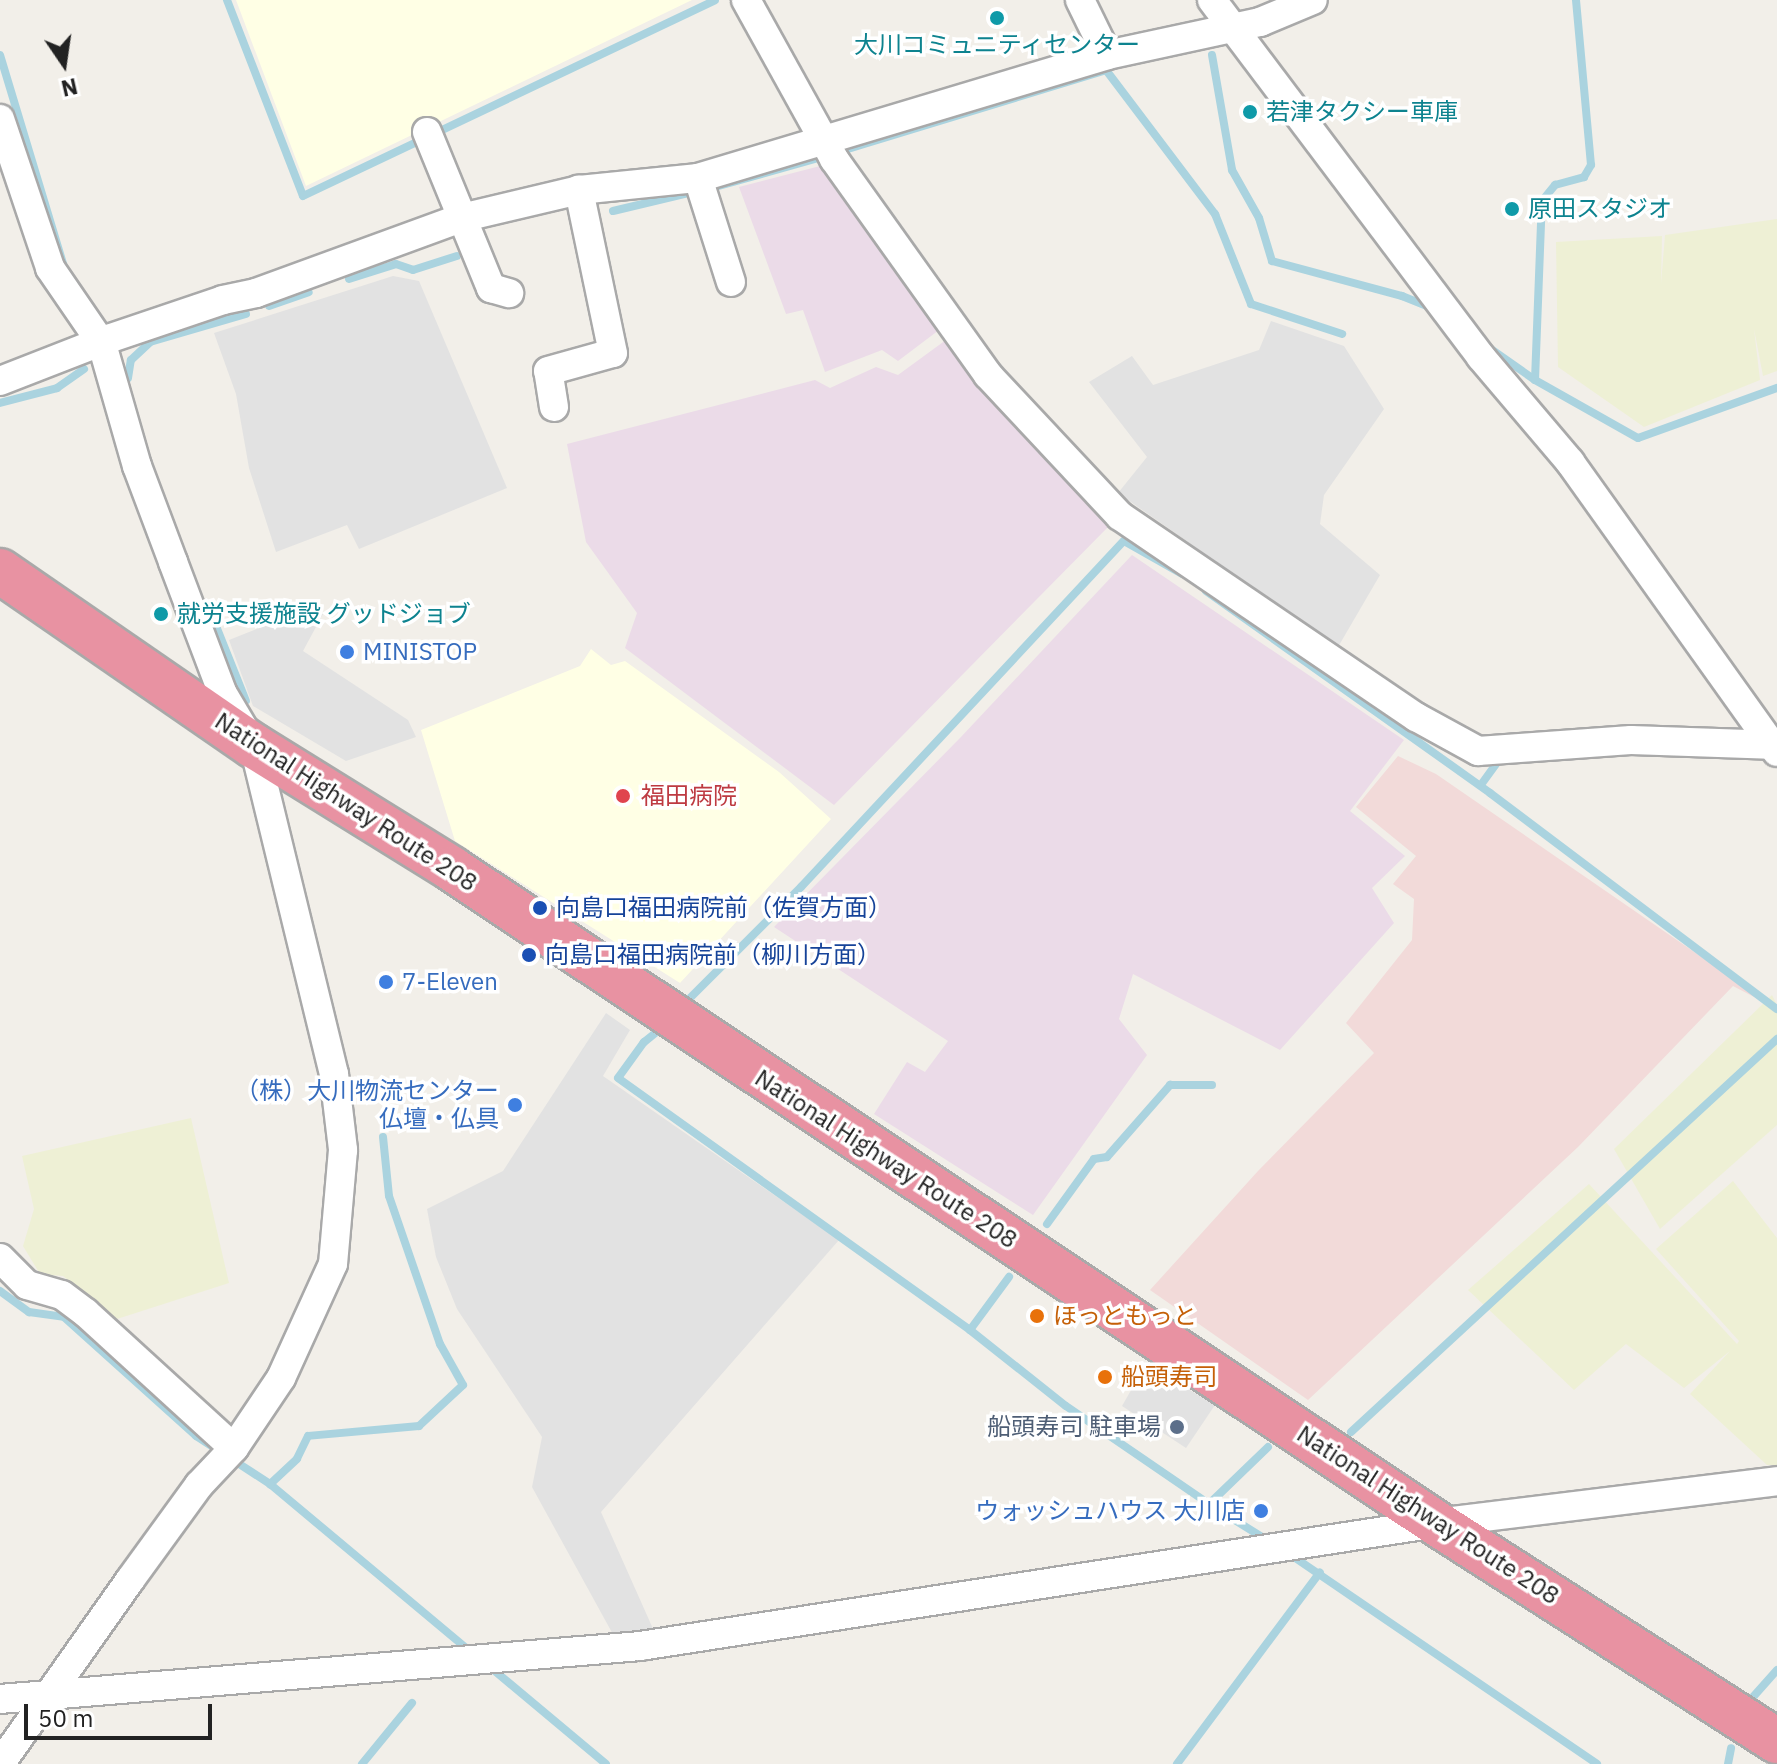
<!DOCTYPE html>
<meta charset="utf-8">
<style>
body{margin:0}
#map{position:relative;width:1777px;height:1764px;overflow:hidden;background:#f2efe9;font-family:"IBM Plex Sans","Noto Sans JP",sans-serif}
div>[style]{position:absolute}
.commercial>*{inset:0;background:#f2dad9}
.industrial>*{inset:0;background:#ebdbe8}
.education>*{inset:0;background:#ffffe5}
.farmland>*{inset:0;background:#eef0d5}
.parking>*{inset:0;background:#e2e2e2}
.stream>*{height:8px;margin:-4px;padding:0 4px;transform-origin:4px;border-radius:4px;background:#aad3df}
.roads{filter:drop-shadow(2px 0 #a9a9a9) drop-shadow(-2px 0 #a9a9a9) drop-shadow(0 2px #a9a9a9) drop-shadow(0 -2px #a9a9a9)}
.street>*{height:28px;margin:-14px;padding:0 14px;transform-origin:14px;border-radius:14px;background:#fff}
.highway>*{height:44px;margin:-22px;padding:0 22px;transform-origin:22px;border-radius:22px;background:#e892a2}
.dots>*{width:22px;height:22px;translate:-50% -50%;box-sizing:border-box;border:4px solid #fff;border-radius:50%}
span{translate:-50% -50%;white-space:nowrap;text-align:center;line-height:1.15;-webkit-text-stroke:7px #fff;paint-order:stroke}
.culture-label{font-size:24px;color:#0d838f}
.left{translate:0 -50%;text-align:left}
.shop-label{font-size:24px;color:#366cbe}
.right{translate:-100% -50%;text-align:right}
.health-label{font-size:24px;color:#be3a42}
.street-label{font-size:24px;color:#222}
.transit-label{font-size:24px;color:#164399}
.food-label{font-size:24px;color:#c56008}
.service-label{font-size:24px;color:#4e5e75}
.north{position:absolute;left:24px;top:24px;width:80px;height:80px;-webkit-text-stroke:6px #fff;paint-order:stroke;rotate:167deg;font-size:22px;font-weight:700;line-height:32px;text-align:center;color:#222}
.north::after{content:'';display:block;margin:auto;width:28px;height:36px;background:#222;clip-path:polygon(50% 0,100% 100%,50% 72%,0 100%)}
.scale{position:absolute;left:24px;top:1704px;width:188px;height:36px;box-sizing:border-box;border:4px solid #222;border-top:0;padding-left:10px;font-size:24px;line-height:28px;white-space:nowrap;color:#222;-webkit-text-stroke:6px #fff;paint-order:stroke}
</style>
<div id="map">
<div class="commercial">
<i style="clip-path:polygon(1398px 756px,1436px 774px,1777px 1009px,1733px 986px,1578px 1147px,1308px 1400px,1150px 1290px,1258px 1171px,1374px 1053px,1346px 1023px,1412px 940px,1414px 899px,1393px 884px,1416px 856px,1356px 807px)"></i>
</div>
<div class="industrial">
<i style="clip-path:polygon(824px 165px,939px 330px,898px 361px,882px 350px,825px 372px,803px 310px,786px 314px,739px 187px)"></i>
<i style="clip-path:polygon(950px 337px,1110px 525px,834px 805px,625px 648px,637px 613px,586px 542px,567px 444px,815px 380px,830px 388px,876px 367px,898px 375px)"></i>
<i style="clip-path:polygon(1132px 555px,1404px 740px,1350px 811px,1405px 856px,1372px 888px,1394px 923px,1280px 1050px,1133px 974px,1119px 1019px,1147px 1055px,1033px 1215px,874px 1114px,907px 1062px,925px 1072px,948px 1041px,774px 927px,960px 738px)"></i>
</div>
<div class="education">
<i style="clip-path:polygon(236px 0,692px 0,306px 186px)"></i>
<i style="clip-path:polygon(591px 649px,611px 665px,625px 661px,779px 772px,831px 819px,680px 983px,455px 841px,421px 730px,580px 666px)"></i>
</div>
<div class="farmland">
<i style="clip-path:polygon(1777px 219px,1777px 371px,1763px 376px,1754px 329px,1760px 380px,1644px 427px,1558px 367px,1556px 242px,1662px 236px,1661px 284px,1665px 235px)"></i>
<i style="clip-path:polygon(1772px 995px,1777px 1005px,1777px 1125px,1660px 1229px,1614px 1149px)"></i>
<i style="clip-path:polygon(191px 1118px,229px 1283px,117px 1319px,63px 1276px,40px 1274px,23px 1246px,34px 1209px,22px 1156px)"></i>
<i style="clip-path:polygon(1733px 1181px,1777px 1238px,1777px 1465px,1767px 1465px,1690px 1394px,1730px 1351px,1684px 1388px,1626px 1344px,1574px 1390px,1468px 1290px,1589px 1184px,1737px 1344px,1739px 1341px,1656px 1249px)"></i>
</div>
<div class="parking">
<i style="clip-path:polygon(393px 276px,419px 281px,507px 488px,359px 549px,347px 525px,276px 552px,249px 468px,236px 394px,214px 333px)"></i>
<i style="clip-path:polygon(1271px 321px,1344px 346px,1384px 409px,1324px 495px,1320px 524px,1380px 575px,1338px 647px,1118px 493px,1147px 457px,1089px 382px,1132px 356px,1153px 385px,1259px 350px)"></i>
<i style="clip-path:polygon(312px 607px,323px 614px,303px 651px,408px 720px,416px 737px,346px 761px,253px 706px,229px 640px)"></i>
<i style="clip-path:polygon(606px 1013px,630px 1030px,603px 1076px,839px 1240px,601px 1512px,654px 1631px,615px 1638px,532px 1487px,542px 1437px,457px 1309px,436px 1257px,427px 1209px,503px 1171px)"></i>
<i style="clip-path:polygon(1146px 1364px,1215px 1405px,1186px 1448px,1122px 1406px)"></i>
</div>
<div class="stream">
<i style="left:227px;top:0;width:210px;rotate:68.8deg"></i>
<i style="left:303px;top:196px;width:456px;rotate:-25.4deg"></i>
<i style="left:0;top:55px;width:218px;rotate:73.2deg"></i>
<i style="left:1212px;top:55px;width:117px;rotate:80.1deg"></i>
<i style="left:1232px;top:170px;width:55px;rotate:60.6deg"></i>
<i style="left:1259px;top:218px;width:45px;rotate:73.2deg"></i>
<i style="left:1272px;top:261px;width:135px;rotate:15.1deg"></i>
<i style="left:1402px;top:296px;width:35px;rotate:22deg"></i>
<i style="left:838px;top:152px;width:280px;rotate:-17deg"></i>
<i style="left:1106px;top:70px;width:181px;rotate:52.9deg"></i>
<i style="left:1215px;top:214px;width:97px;rotate:68.2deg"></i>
<i style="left:1251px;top:304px;width:96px;rotate:18.2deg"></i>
<i style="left:715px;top:187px;width:114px;rotate:-15.7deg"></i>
<i style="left:613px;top:211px;width:86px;rotate:-13.4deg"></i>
<i style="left:349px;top:279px;width:49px;rotate:-17.7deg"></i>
<i style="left:396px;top:264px;width:18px;rotate:19deg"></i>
<i style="left:413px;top:270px;width:46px;rotate:-17.7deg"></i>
<i style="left:269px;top:306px;width:42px;rotate:-19.3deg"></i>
<i style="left:1488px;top:347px;width:57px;rotate:35.1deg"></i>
<i style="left:1535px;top:380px;width:118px;rotate:29.4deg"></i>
<i style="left:1638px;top:438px;width:148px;rotate:-19.8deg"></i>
<i style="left:128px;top:378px;width:18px;rotate:-81deg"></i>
<i style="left:131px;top:360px;width:26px;rotate:-43deg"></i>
<i style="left:150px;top:342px;width:100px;rotate:-16.3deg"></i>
<i style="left:1535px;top:380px;width:179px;rotate:-87.8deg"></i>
<i style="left:1542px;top:201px;width:21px;rotate:-51deg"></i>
<i style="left:1555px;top:185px;width:30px;rotate:-15deg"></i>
<i style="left:1584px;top:177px;width:14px;rotate:-60deg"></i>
<i style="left:1591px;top:165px;width:166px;rotate:-95.2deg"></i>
<i style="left:0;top:403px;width:59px;rotate:-14.7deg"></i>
<i style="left:57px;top:388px;width:33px;rotate:-35deg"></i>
<i style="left:1206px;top:591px;width:349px;rotate:35.4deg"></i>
<i style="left:1490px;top:793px;width:359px;rotate:37deg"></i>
<i style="left:208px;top:606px;width:102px;rotate:68.2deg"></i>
<i style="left:1483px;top:782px;width:22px;rotate:-54deg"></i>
<i style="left:681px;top:1007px;width:170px;rotate:-45deg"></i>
<i style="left:801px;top:887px;width:473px;rotate:-47deg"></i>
<i style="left:1124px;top:541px;width:67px;rotate:29.6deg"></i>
<i style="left:664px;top:1026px;width:26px;rotate:141deg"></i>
<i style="left:644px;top:1042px;width:44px;rotate:125.8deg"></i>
<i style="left:618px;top:1078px;width:433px;rotate:35.6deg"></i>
<i style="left:970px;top:1330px;width:122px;rotate:38.4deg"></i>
<i style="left:1066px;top:1406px;width:173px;rotate:34.4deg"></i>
<i style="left:1209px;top:1504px;width:82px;rotate:-44deg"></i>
<i style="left:383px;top:1137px;width:59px;rotate:84.2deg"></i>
<i style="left:389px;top:1196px;width:157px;rotate:71deg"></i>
<i style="left:440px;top:1344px;width:47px;rotate:60.7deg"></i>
<i style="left:463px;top:1385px;width:60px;rotate:137deg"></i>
<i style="left:419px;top:1426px;width:111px;rotate:174.9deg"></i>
<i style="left:308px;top:1436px;width:25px;rotate:116deg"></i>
<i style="left:297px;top:1459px;width:37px;rotate:137deg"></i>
<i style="left:270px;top:1484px;width:265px;rotate:39.9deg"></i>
<i style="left:1047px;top:1224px;width:80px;rotate:-54.1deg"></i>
<i style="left:1094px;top:1159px;width:13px;rotate:-9deg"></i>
<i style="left:1107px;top:1157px;width:96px;rotate:-48.8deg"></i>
<i style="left:1170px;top:1085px;width:42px"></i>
<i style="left:0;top:1291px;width:36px;rotate:36deg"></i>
<i style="left:29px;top:1312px;width:35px;rotate:8deg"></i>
<i style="left:64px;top:1317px;width:178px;rotate:42deg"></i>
<i style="left:196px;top:1436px;width:27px;rotate:33deg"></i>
<i style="left:970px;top:1330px;width:66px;rotate:-53.7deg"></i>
<i style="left:1351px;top:1432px;width:580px;rotate:-42.69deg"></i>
<i style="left:230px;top:1458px;width:48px;rotate:33deg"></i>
<i style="left:1209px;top:1504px;width:72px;rotate:31.9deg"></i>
<i style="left:1288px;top:1553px;width:374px;rotate:34.3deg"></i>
<i style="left:490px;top:1667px;width:151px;rotate:39.9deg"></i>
<i style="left:1745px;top:1706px;width:48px;rotate:-48.4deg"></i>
<i style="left:362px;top:1764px;width:79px;rotate:-50.7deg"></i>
<i style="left:1177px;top:1764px;width:239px;rotate:-53.3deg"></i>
<i style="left:1728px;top:1764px;width:16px;rotate:-79deg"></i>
</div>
<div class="roads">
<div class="street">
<i style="left:746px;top:0;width:182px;rotate:61deg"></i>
<i style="left:834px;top:159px;width:265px;rotate:54.5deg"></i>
<i style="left:988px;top:375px;width:193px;rotate:46.9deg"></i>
<i style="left:1120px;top:516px;width:358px;rotate:34.2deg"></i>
<i style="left:1416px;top:717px;width:71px;rotate:28.7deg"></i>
<i style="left:1478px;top:751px;width:153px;rotate:-4.1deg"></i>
<i style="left:1631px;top:740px;width:146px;rotate:2deg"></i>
<i style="left:1080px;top:0;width:61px;rotate:63.9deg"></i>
<i style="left:1212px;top:0;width:447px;rotate:53deg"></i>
<i style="left:1481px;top:357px;width:138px;rotate:49.7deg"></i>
<i style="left:1570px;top:462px;width:356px;rotate:54.5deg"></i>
<i style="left:0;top:119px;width:157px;rotate:71.4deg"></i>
<i style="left:50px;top:268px;width:92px;rotate:55.6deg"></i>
<i style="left:102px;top:344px;width:127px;rotate:74deg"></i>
<i style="left:137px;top:466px;width:103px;rotate:69.4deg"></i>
<i style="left:173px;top:562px;width:141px;rotate:69.3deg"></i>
<i style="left:223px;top:694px;width:61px;rotate:59.2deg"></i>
<i style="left:254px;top:746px;width:338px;rotate:76.3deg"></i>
<i style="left:334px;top:1074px;width:77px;rotate:83.2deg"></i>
<i style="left:343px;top:1150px;width:114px;rotate:95deg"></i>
<i style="left:333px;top:1264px;width:125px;rotate:114.5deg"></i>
<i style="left:281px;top:1378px;width:84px;rotate:123.9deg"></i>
<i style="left:234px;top:1448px;width:51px;rotate:133.4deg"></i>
<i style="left:199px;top:1485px;width:117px;rotate:126deg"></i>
<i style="left:130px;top:1580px;width:225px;rotate:125.2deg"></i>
<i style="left:427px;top:132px;width:169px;rotate:67.7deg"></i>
<i style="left:491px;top:288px;width:19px;rotate:16deg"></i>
<i style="left:698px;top:178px;width:109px;rotate:72.4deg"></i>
<i style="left:0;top:381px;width:116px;rotate:-21.3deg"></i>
<i style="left:108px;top:339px;width:121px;rotate:-18.7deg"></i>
<i style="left:223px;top:300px;width:34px;rotate:-12deg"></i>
<i style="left:256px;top:293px;width:218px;rotate:-20.1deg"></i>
<i style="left:461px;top:218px;width:121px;rotate:-13.3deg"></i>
<i style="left:579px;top:190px;width:120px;rotate:-5.8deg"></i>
<i style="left:698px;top:178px;width:427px;rotate:-16.7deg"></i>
<i style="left:1107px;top:55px;width:157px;rotate:-12.2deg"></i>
<i style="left:1260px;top:22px;width:57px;rotate:-22.5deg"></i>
<i style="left:554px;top:407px;width:36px;rotate:-99deg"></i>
<i style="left:548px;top:371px;width:67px;rotate:-15.5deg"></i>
<i style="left:613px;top:353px;width:167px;rotate:-101.8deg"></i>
<i style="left:0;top:1258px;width:38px;rotate:45deg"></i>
<i style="left:27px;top:1285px;width:36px;rotate:16deg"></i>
<i style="left:62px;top:1295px;width:30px;rotate:37deg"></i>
<i style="left:86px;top:1313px;width:200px;rotate:42.4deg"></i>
<i style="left:0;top:1699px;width:642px;rotate:-4.73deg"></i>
<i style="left:640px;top:1646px;width:805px;rotate:-8.78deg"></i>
<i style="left:1436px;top:1523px;width:344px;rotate:-7deg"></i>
</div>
<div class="highway">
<i style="left:0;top:571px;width:308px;rotate:34.6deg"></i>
<i style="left:254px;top:746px;width:233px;rotate:31.8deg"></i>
<i style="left:452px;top:869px;width:1182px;rotate:33.61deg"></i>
<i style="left:1436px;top:1523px;width:405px;rotate:32.6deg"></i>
</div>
</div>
<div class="dots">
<i style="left:997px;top:18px;background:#0f9aa8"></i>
<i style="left:1250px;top:112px;background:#0f9aa8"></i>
<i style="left:1512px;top:209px;background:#0f9aa8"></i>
<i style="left:161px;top:614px;background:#0f9aa8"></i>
<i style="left:347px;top:652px;background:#3f7fe0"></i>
<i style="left:623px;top:796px;background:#e0444e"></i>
<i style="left:540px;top:908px;background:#1a4fb4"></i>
<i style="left:529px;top:955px;background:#1a4fb4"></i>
<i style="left:386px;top:982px;background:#3f7fe0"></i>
<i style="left:515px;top:1105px;background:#3f7fe0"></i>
<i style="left:1037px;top:1316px;background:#e8710a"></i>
<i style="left:1105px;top:1377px;background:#e8710a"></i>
<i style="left:1177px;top:1427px;background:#5c6f8a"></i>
<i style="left:1261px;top:1511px;background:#3f7fe0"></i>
</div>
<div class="culture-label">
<span style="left:997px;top:45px">大川コミュニティセンター</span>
<span class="left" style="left:1266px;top:112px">若津タクシー車庫</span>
<span class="left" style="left:1528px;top:209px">原田スタジオ</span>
<span class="left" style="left:177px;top:614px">就労支援施設 グッドジョブ</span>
</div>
<div class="shop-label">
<span class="left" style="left:363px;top:652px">MINISTOP</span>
<span class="left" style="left:402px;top:982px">7-Eleven</span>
<span class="right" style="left:499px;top:1105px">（株）大川物流センター<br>仏壇・仏具</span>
<span class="right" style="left:1245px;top:1511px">ウォッシュハウス 大川店</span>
</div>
<div class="health-label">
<span class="left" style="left:641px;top:796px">福田病院</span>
</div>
<div class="street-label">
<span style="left:346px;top:802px;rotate:33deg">National Highway Route 208</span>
<span style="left:886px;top:1159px;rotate:33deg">National Highway Route 208</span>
<span style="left:1428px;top:1515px;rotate:33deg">National Highway Route 208</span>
</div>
<div class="transit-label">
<span class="left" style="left:556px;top:908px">向島口福田病院前（佐賀方面）</span>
<span class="left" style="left:545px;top:955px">向島口福田病院前（柳川方面）</span>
</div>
<div class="food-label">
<span class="left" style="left:1053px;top:1316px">ほっともっと</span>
<span class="left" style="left:1121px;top:1377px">船頭寿司</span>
</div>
<div class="service-label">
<span class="right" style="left:1161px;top:1427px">船頭寿司 駐車場</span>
</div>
<div class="north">N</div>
<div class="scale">50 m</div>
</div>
